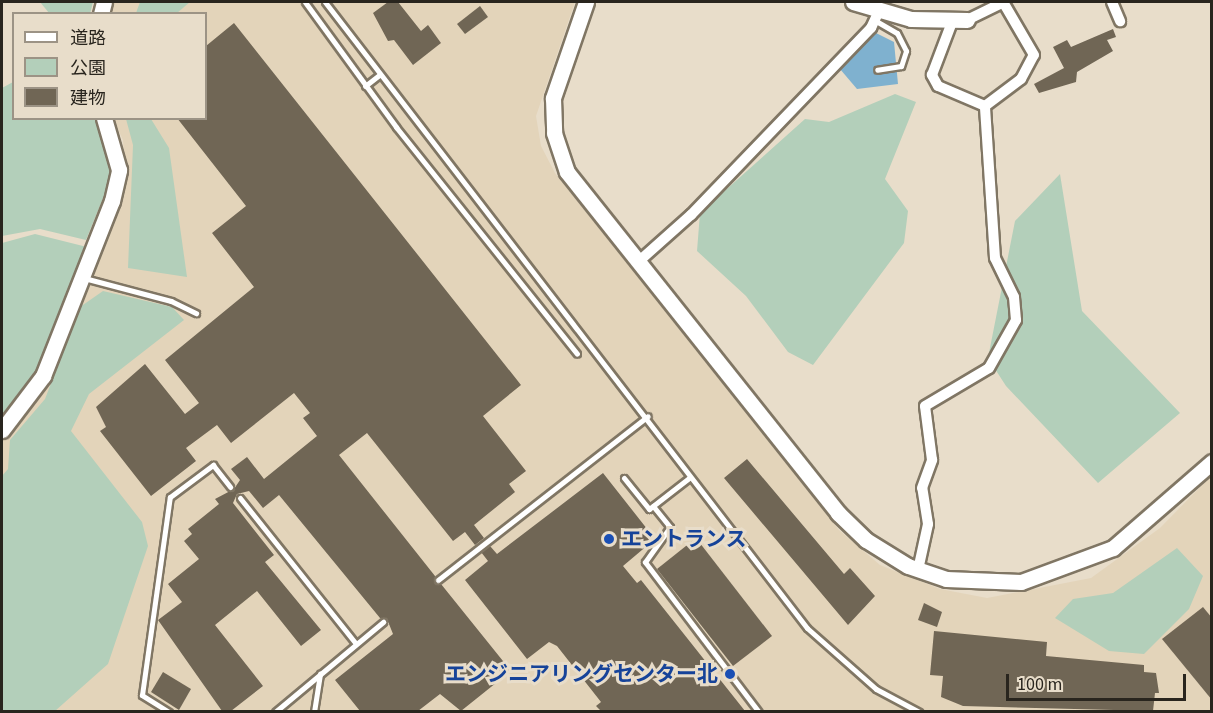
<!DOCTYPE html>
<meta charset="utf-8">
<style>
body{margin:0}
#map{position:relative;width:1213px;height:713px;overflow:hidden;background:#e8ddca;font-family:"Source Sans 3","Noto Sans JP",sans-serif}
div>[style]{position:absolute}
.built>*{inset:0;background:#e3d4ba}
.green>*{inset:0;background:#b3cfba}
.water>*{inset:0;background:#7fb1cf}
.building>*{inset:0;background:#706655}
.roads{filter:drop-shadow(2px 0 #807664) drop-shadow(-2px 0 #807664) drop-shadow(0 2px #807664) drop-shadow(0 -2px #807664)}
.lane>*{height:5px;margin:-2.5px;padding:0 2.5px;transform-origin:2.5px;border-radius:2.5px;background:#fff}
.street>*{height:10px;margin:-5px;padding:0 5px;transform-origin:5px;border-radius:5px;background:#fff}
.secondary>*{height:15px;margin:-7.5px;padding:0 7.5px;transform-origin:7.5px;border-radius:7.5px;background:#fff}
.dots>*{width:16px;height:16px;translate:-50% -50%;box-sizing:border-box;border:3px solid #e8ddca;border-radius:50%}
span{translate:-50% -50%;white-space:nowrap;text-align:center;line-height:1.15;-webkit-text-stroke:6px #e8ddca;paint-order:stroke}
.transit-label{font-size:21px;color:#164399;font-weight:700}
.left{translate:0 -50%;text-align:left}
.right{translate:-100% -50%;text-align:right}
.frame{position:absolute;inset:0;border:3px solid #29251e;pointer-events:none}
.legend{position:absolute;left:12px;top:12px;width:195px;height:108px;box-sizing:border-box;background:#e8ddca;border:2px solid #9c9385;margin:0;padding:8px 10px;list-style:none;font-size:18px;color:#29251e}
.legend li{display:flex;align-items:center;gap:12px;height:30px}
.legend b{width:30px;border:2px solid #9c9385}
.scale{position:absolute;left:1006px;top:674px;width:180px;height:27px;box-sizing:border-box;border:3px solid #29251e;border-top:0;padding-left:8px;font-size:18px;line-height:21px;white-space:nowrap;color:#29251e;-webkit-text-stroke:4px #e8ddca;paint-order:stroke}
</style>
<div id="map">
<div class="built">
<i style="clip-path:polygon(112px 2px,575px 2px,536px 116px,541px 146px,555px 173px,839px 530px,880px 565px,940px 589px,987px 598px,1091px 578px,1160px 528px,1211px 476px,1211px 711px,2px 712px,2px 436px,43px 390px,125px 177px,123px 140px,113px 119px,206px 118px,206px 14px,108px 13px)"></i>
</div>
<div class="green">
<i style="clip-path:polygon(40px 2px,93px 2px,90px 14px,49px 13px)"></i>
<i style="clip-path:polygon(140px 2px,190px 2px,177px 13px,136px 13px)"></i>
<i style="clip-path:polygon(13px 82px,14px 118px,96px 119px,107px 148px,110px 181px,86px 240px,40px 229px,2px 236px,2px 88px)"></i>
<i style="clip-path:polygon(895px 94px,916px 102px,885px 179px,908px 211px,904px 243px,813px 365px,788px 352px,746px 296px,697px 251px,700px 213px,805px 119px,829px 122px)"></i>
<i style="clip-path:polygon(126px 119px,151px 119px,169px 148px,187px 277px,128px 268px,133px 145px)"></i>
<i style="clip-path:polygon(1060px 174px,1082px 311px,1180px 413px,1098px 483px,1006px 386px,988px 358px,1015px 221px)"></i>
<i style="clip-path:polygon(35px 234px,87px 247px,40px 370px,2px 420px,2px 243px)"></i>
<i style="clip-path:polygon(103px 291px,172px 307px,184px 320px,89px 394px,71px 431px,142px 522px,148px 546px,108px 664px,55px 711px,2px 711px,2px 476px,8px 469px,10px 440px,45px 399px,80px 307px)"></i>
<i style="clip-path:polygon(1177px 548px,1203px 576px,1189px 609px,1144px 654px,1109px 651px,1055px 618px,1073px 599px,1113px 593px)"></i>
</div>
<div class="water">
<i style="clip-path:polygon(876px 33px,894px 42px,898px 84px,857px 89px,840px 69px)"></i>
</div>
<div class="building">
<i style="clip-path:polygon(388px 2px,398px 2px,421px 31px,428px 25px,441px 43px,413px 65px,394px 40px,388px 41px,373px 13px)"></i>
<i style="clip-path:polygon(480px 6px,488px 17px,465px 34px,457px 24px)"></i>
<i style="clip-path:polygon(234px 23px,521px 385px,483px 416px,526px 471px,509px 484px,515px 492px,474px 525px,484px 538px,475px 545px,465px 532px,453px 541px,367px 433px,339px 455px,435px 576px,435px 583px,441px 584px,511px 671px,461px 711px,440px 694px,418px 711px,360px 711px,335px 680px,393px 634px,387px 619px,380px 618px,279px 495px,263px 508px,249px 491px,237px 494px,233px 503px,274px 555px,265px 562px,321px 630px,301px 646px,257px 591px,215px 625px,263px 686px,231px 711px,222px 711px,158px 620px,182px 602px,168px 584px,199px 559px,184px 541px,192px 534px,188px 529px,219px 504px,215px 499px,234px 489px,240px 480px,231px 469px,247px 457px,264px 479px,317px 436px,303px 418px,310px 413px,294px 393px,231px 443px,217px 425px,186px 448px,196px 461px,151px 496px,100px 431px,106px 427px,96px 407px,145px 364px,185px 414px,199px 403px,165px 360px,254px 287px,212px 233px,246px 206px,177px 118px,206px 118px,206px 46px)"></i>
<i style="clip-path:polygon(1113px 29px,1116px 37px,1107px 40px,1113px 51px,1077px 72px,1076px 82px,1039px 93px,1034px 84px,1064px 68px,1053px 47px,1067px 40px,1071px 47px)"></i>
<i style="clip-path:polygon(747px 459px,844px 574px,850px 568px,875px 596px,848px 625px,724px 478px)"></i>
<i style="clip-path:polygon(603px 473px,655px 539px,623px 566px,637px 583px,641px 580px,745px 711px,601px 711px,596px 706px,601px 702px,557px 646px,549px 642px,527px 659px,465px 580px,488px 561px,481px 552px,490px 546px,497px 554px)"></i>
<i style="clip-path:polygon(696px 538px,772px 636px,733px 666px,657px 569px)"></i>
<i style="clip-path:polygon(924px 603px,942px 612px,937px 627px,918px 620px)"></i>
<i style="clip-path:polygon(1203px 607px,1212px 618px,1212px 700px,1162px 639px)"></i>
<i style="clip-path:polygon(934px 631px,1047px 642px,1046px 656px,1144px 665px,1144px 672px,1156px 673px,1159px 693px,1155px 693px,1153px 711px,963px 706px,941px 697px,943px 676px,930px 675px)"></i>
<i style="clip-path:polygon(163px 672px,191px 689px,179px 710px,151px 692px)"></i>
</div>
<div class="roads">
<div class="lane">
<i style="left:305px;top:2px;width:155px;rotate:53.9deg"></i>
<i style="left:396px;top:127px;width:290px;rotate:51.4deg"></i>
<i style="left:325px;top:2px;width:790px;rotate:52.4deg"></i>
<i style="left:807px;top:628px;width:92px;rotate:41.5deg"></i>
<i style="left:876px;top:689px;width:49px;rotate:28.1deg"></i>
<i style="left:876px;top:21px;width:24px;rotate:30deg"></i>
<i style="left:897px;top:33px;width:20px;rotate:63deg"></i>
<i style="left:906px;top:51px;width:16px;rotate:108deg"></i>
<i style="left:901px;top:66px;width:24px;rotate:171deg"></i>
<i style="left:365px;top:86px;width:18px;rotate:-38deg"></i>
<i style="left:84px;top:278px;width:90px;rotate:14.8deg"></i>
<i style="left:171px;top:301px;width:28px;rotate:26deg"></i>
<i style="left:624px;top:478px;width:40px;rotate:51deg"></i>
<i style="left:649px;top:509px;width:51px;rotate:-37.8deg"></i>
<i style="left:240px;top:498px;width:186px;rotate:51.5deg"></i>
<i style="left:653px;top:506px;width:27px;rotate:51deg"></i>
<i style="left:670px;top:527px;width:43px;rotate:125.5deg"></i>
<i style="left:645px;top:562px;width:188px;rotate:52.8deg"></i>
<i style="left:438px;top:580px;width:266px;rotate:-38deg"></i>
<i style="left:169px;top:712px;width:32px;rotate:-148deg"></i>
<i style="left:142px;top:695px;width:200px;rotate:-82deg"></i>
<i style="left:170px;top:497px;width:54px;rotate:-36.7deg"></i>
<i style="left:213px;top:465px;width:28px;rotate:52deg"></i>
<i style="left:275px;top:712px;width:141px;rotate:-39.8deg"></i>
<i style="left:314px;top:712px;width:39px;rotate:-81deg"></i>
</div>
<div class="street">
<i style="left:1112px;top:2px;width:21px;rotate:67deg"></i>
<i style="left:967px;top:20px;width:41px;rotate:-25.9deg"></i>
<i style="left:985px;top:106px;width:45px;rotate:-36.9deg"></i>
<i style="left:1021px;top:79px;width:27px;rotate:-62deg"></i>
<i style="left:1034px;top:55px;width:61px;rotate:-120.3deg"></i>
<i style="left:638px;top:262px;width:71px;rotate:-41.6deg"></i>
<i style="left:691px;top:215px;width:260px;rotate:-46.1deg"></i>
<i style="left:871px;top:28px;width:17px;rotate:-65deg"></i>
<i style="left:918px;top:570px;width:47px;rotate:-77.7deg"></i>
<i style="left:928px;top:524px;width:36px;rotate:-99deg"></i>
<i style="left:922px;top:488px;width:30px;rotate:-70deg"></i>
<i style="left:932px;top:460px;width:54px;rotate:-97.4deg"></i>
<i style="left:925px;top:406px;width:74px;rotate:-30.7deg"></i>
<i style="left:989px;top:368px;width:55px;rotate:-60.6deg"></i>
<i style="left:1016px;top:320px;width:23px;rotate:-95deg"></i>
<i style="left:1014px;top:297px;width:43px;rotate:-116deg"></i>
<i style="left:995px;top:258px;width:152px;rotate:-93.8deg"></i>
<i style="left:985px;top:106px;width:51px;rotate:-156.9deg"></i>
<i style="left:938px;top:86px;width:13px;rotate:-119deg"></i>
<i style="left:932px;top:75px;width:57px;rotate:-69.3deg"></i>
</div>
<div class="secondary">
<i style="left:586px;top:2px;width:102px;rotate:109deg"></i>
<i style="left:553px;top:98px;width:35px;rotate:88deg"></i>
<i style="left:554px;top:133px;width:41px;rotate:71.6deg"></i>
<i style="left:567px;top:172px;width:436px;rotate:51.5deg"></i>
<i style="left:838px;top:513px;width:39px;rotate:44deg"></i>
<i style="left:866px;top:540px;width:49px;rotate:31.8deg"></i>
<i style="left:908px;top:566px;width:40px;rotate:18.9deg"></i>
<i style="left:946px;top:579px;width:75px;rotate:2.3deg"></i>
<i style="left:1021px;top:582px;width:98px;rotate:-20.3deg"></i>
<i style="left:1113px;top:548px;width:131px;rotate:-41deg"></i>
<i style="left:853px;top:2px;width:60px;rotate:16.3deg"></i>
<i style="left:911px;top:19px;width:56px;rotate:1deg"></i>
<i style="left:101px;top:14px;width:12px;rotate:-76deg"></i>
<i style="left:2px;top:430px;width:68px;rotate:-52.8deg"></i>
<i style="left:43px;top:376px;width:188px;rotate:-68.5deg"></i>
<i style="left:112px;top:201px;width:32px;rotate:-77deg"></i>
<i style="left:119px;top:170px;width:54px;rotate:-106.1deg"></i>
</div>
</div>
<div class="dots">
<i style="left:609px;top:539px;background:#1a4fb4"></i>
<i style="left:730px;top:674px;background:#1a4fb4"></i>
</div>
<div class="transit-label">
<span class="left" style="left:621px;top:539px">エントランス</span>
<span class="right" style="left:718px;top:674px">エンジニアリングセンター北</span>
</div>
<div class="frame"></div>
<ul class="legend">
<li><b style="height:8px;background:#fff"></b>道路</li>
<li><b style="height:16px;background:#b3cfba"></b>公園</li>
<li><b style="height:16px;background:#706655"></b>建物</li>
</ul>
<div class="scale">100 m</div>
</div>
